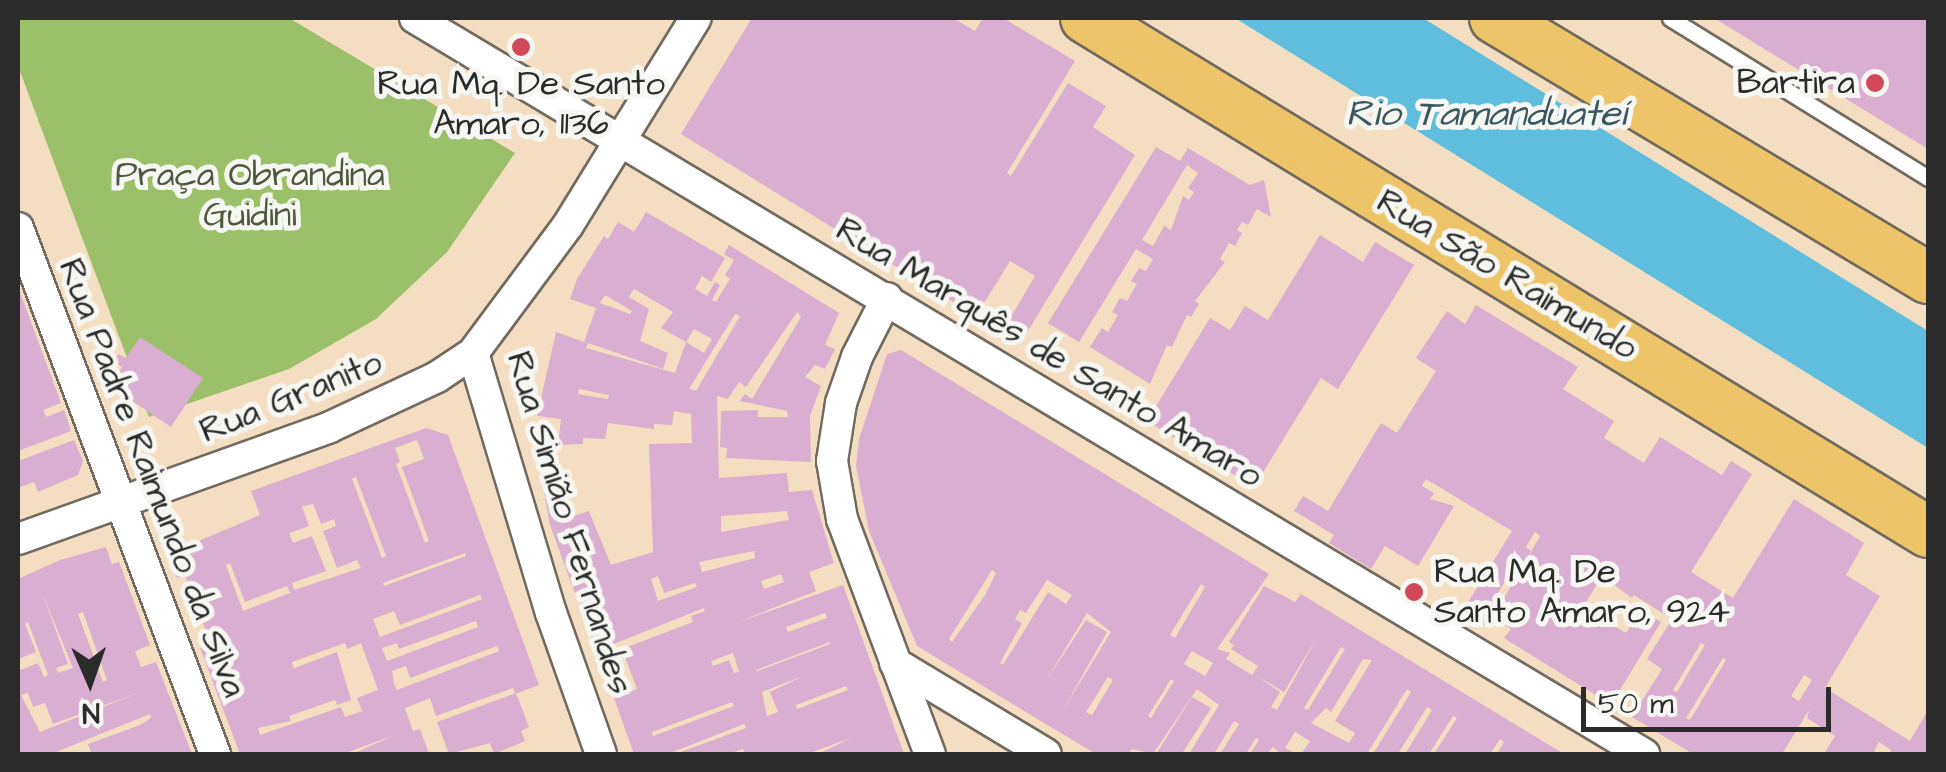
<!DOCTYPE html>
<meta charset="utf-8">
<style>
body{margin:0}
#map{position:relative;width:1946px;height:772px;overflow:hidden;background:#f3dec1;font-family:"Architects Daughter",sans-serif}
div>[style]{position:absolute}
.green>*{inset:0;background:#9cc06a}
.water>*{inset:0;background:#5fbedd}
.building>*{inset:0;background:#daaed0}
.roads{filter:drop-shadow(2px 0 #716a60) drop-shadow(-2px 0 #716a60) drop-shadow(0 2px #716a60) drop-shadow(0 -2px #716a60)}
.service>*{height:15px;margin:-7.5px;padding:0 7.5px;transform-origin:7.5px;border-radius:7.5px;background:#fff}
.minor>*{height:30px;margin:-15px;padding:0 15px;transform-origin:15px;border-radius:15px;background:#fff}
.trunk>*{height:50px;margin:-25px;padding:0 25px;transform-origin:25px;border-radius:25px;background:#eec469}
.dots>*{width:28px;height:28px;translate:-50% -50%;box-sizing:border-box;border:5px solid #f6f6f2;border-radius:50%}
span{translate:-50% -50%;white-space:nowrap;text-align:center;line-height:1.15;-webkit-text-stroke:10px #f6f6f2;paint-order:stroke}
.poi-label{font-size:35px;color:#2b2b2b}
.right{translate:-100% -50%;text-align:right}
.left{translate:0 -50%;text-align:left}
.park-label{font-size:35px;color:#4d583e}
.street-label{font-size:35px;color:#2b2b2b}
.water-label{font-size:38px;color:#3b5760;font-style:italic}
.frame{position:absolute;inset:0;border:20px solid #2b2b2b;pointer-events:none}
.north{position:absolute;left:40px;top:632px;width:100px;height:100px;-webkit-text-stroke:8px #f6f6f2;paint-order:stroke;rotate:178deg;font-size:28px;font-weight:700;line-height:40px;text-align:center;color:#2b2b2b}
.north::after{content:'';display:block;margin:auto;width:35px;height:45px;background:#2b2b2b;clip-path:polygon(50% 0,100% 100%,50% 72%,0 100%)}
.scale{position:absolute;left:1581px;top:687px;width:250px;height:45px;box-sizing:border-box;border:5px solid #2b2b2b;border-top:0;padding-left:12px;font-size:30px;line-height:35px;white-space:nowrap;color:#2b2b2b;-webkit-text-stroke:8px #f6f6f2;paint-order:stroke}
</style>
<div id="map">
<div class="green">
<i style="clip-path:polygon(18px 18px,289px 18px,515px 153px,447px 252px,376px 319px,289px 369px,149px 417px,18px 66px)"></i>
</div>
<div class="water">
<i style="clip-path:polygon(1235px 18px,1423px 18px,1928px 331px,1928px 448px)"></i>
</div>
<div class="building">
<i style="clip-path:polygon(752px 18px,953px 18px,975px 31px,983px 18px,1003px 18px,1075px 61px,1007px 173px,1011px 176px,1068px 83px,1106px 106px,1093px 127px,1135px 155px,1020px 344px,1002px 332px,1035px 276px,1010px 261px,976px 316px,681px 134px)"></i>
<i style="clip-path:polygon(1714px 18px,1928px 18px,1928px 149px)"></i>
<i style="clip-path:polygon(evenodd,1156px 147px,1180px 161px,1188px 148px,1250px 185px,1264px 180px,1271px 217px,1257px 209px,1248px 225px,1242px 222px,1237px 230px,1242px 233px,1235px 246px,1229px 243px,1220px 259px,1225px 262px,1195px 301px,1199px 304px,1191px 317px,1187px 315px,1172px 347px,1167px 345px,1150px 384px,1090px 347px,1102px 328px,1108px 332px,1118px 315px,1112px 312px,1120px 298px,1127px 301px,1137px 284px,1131px 281px,1139px 268px,1146px 271px,1153px 259px,1136px 249px,1079px 342px,1048px 323px,1156px 147px,1187px 165px,1198px 173px,1188px 188px,1194px 192px,1189px 200px,1183px 196px,1171px 230px,1164px 226px,1153px 246px,1142px 240px,1187px 165px)"></i>
<i style="clip-path:polygon(evenodd,646px 212px,725px 258px,711px 282px,702px 276px,695px 289px,707px 296px,715px 282px,720px 285px,712px 300px,716px 302px,730px 279px,725px 275px,734px 260px,724px 254px,729px 245px,839px 313px,825px 345px,835px 349px,825px 369px,815px 365px,805px 377px,821px 386px,810px 416px,811px 462px,726px 458px,727px 448px,720px 447px,721px 411px,758px 410px,758px 417px,788px 417px,787px 411px,740px 401px,745px 394px,752px 399px,801px 317px,797px 312px,746px 387px,739px 382px,728px 399px,717px 396px,719px 478px,787px 473px,789px 492px,812px 490px,834px 563px,809px 572px,816px 591px,733px 624px,843px 585px,904px 754px,818px 754px,851px 738px,807px 754px,745px 754px,743px 749px,728px 754px,675px 754px,746px 728px,744px 724px,668px 754px,634px 754px,614px 698px,637px 689px,622px 649px,693px 622px,691px 616px,705px 611px,704px 608px,596px 651px,550px 525px,544px 492px,562px 488px,568px 518px,589px 511px,611px 565px,653px 552px,649px 444px,692px 443px,691px 414px,674px 411px,672px 425px,654px 424px,654px 429px,608px 423px,605px 439px,583px 438px,583px 444px,558px 445px,561px 419px,537px 416px,556px 332px,584px 342px,596px 308px,570px 299px,577px 279px,604px 236px,608px 239px,618px 222px,634px 232px,646px 212px,634px 289px,673px 312px,661px 328px,686px 342px,675px 373px,586px 348px,588px 343px,663px 369px,668px 353px,640px 341px,649px 309px,629px 297px,634px 289px,646px 212px,605px 295px,632px 311px,630px 314px,600px 303px,605px 295px,646px 212px,735px 314px,740px 316px,696px 391px,689px 389px,735px 314px,646px 212px,694px 329px,712px 339px,704px 353px,686px 342px,694px 329px,646px 212px,579px 389px,609px 395px,608px 399px,578px 394px,579px 389px,646px 212px,787px 511px,789px 520px,721px 532px,721px 516px,787px 511px,646px 212px,754px 551px,755px 558px,702px 572px,699px 562px,754px 551px,646px 212px,781px 574px,784px 582px,764px 589px,761px 581px,781px 574px,646px 212px,658px 576px,664px 593px,695px 583px,697px 587px,658px 601px,651px 579px,658px 576px,646px 212px,825px 613px,827px 618px,788px 632px,786px 627px,825px 613px,646px 212px,830px 642px,830px 644px,757px 671px,756px 670px,830px 642px,646px 212px,733px 653px,739px 672px,734px 673px,729px 660px,713px 666px,711px 661px,733px 653px,646px 212px,803px 676px,770px 692px,778px 712px,767px 716px,762px 692px,803px 676px,646px 212px,846px 686px,848px 690px,797px 709px,796px 705px,846px 686px,646px 212px,732px 702px,734px 706px,653px 736px,652px 732px,732px 702px)"></i>
<i style="clip-path:polygon(1320px 235px,1363px 262px,1375px 242px,1414px 265px,1338px 389px,1321px 378px,1254px 487px,1147px 421px,1210px 318px,1230px 330px,1245px 306px,1268px 320px)"></i>
<i style="clip-path:polygon(18px 287px,61px 403px,43px 410px,46px 417px,64px 410px,71px 431px,18px 451px)"></i>
<i style="clip-path:polygon(evenodd,1476px 305px,1578px 367px,1563px 389px,1614px 421px,1604px 438px,1644px 463px,1660px 437px,1722px 475px,1731px 461px,1752px 474px,1691px 572px,1733px 598px,1794px 499px,1864px 543px,1846px 575px,1880px 596px,1825px 688px,1910px 741px,1928px 710px,1928px 754px,1889px 754px,1891px 750px,1879px 742px,1874px 751px,1880px 754px,1824px 754px,1835px 736px,1807px 718px,1809px 710px,1782px 754px,1693px 754px,1632px 717px,1662px 669px,1647px 659px,1672px 619px,1634px 595px,1632px 598px,1602px 576px,1583px 607px,1626px 633px,1641px 609px,1661px 622px,1614px 700px,1607px 702px,1504px 638px,1511px 629px,1494px 619px,1497px 610px,1550px 519px,1540px 536px,1535px 532px,1526px 547px,1531px 551px,1519px 570px,1514px 567px,1490px 606px,1495px 609px,1484px 626px,1462px 612px,1512px 531px,1426px 479px,1422px 486px,1434px 493px,1430px 499px,1454px 506px,1418px 566px,1385px 546px,1371px 569px,1329px 543px,1334px 535px,1294px 511px,1303px 496px,1328px 511px,1381px 423px,1397px 433px,1436px 371px,1416px 358px,1447px 311px,1465px 324px,1476px 305px,1701px 643px,1705px 645px,1677px 692px,1673px 690px,1701px 643px,1476px 305px,1723px 658px,1726px 660px,1690px 720px,1686px 718px,1723px 658px,1476px 305px,1804px 675px,1812px 680px,1799px 701px,1791px 696px,1804px 675px)"></i>
<i style="clip-path:polygon(140px 337px,203px 378px,171px 427px,110px 386px,122px 367px,113px 361px,118px 354px,126px 358px)"></i>
<i style="clip-path:polygon(evenodd,901px 350px,1269px 574px,1217px 649px,1230px 653px,1226px 659px,1252px 675px,1258px 666px,1231px 649px,1234px 645px,1229px 642px,1264px 586px,1295px 602px,1301px 594px,1564px 754px,1497px 754px,1504px 742px,1500px 739px,1490px 754px,1434px 754px,1457px 718px,1453px 716px,1429px 754px,1405px 754px,1432px 710px,1427px 707px,1398px 754px,1373px 754px,1411px 692px,1407px 689px,1367px 754px,1301px 754px,1310px 741px,1295px 732px,1285px 748px,1296px 754px,1281px 754px,1273px 747px,1267px 754px,1250px 754px,1259px 740px,1256px 738px,1246px 754px,1220px 754px,1239px 724px,1234px 721px,1214px 754px,1189px 754px,1219px 705px,1197px 689px,1153px 754px,1132px 749px,1128px 754px,1096px 754px,1029px 714px,917px 646px,869px 531px,856px 466px,859px 439px,887px 354px,901px 350px,992px 570px,996px 573px,985px 595px,952px 642px,949px 639px,992px 570px,901px 350px,1047px 580px,1072px 595px,1066px 604px,1048px 592px,1003px 665px,1000px 663px,1022px 623px,1015px 619px,1020px 610px,1026px 613px,1047px 580px,901px 350px,1201px 584px,1205px 587px,1175px 638px,1170px 635px,1201px 584px,901px 350px,1087px 613px,1111px 632px,1063px 710px,1107px 632px,1086px 620px,1044px 684px,1087px 613px,901px 350px,1319px 634px,1277px 710px,1271px 707px,1280px 692px,1257px 676px,1284px 692px,1319px 634px,901px 350px,1341px 647px,1345px 649px,1308px 710px,1304px 708px,1341px 647px,901px 350px,1192px 651px,1213px 663px,1205px 676px,1184px 664px,1192px 651px,901px 350px,1363px 659px,1372px 660px,1335px 721px,1355px 733px,1349px 743px,1311px 723px,1326px 708px,1331px 712px,1363px 659px,901px 350px,1108px 677px,1113px 680px,1092px 715px,1086px 712px,1108px 677px,901px 350px,1171px 679px,1174px 681px,1151px 718px,1148px 716px,1171px 679px)"></i>
<i style="clip-path:polygon(evenodd,426px 428px,448px 435px,539px 685px,515px 694px,513px 688px,436px 716px,430px 698px,405px 708px,413px 731px,420px 729px,429px 754px,352px 754px,395px 735px,343px 754px,240px 754px,200px 648px,211px 645px,185px 576px,177px 578px,168px 554px,260px 515px,251px 491px,426px 428px,417px 440px,424px 459px,402px 467px,429px 541px,425px 543px,396px 464px,400px 462px,395px 448px,417px 440px,426px 428px,356px 477px,386px 556px,382px 558px,352px 479px,356px 477px,426px 428px,313px 504px,321px 524px,334px 519px,336px 526px,323px 531px,337px 568px,357px 560px,361px 568px,294px 590px,292px 583px,326px 571px,312px 536px,293px 543px,289px 533px,309px 526px,302px 506px,313px 504px,426px 428px,465px 553px,466px 556px,384px 586px,383px 583px,465px 553px,426px 428px,230px 563px,245px 602px,287px 586px,290px 593px,243px 611px,226px 565px,230px 563px,426px 428px,480px 595px,482px 599px,380px 637px,373px 619px,394px 611px,400px 625px,480px 595px,426px 428px,476px 621px,478px 627px,387px 661px,382px 648px,397px 643px,399px 649px,476px 621px,426px 428px,345px 643px,347px 649px,361px 643px,378px 690px,357px 698px,362px 711px,345px 717px,341px 707px,260px 735px,258px 728px,291px 721px,289px 716px,335px 700px,337px 705px,351px 700px,337px 652px,273px 676px,294px 668px,292px 662px,345px 643px,426px 428px,497px 646px,499px 651px,397px 690px,394px 684px,392px 671px,406px 666px,410px 678px,497px 646px)"></i>
<i style="clip-path:polygon(74px 440px,83px 461px,78px 475px,38px 492px,34px 482px,18px 488px,18px 461px)"></i>
<i style="clip-path:polygon(evenodd,106px 547px,112px 564px,119px 562px,150px 645px,135px 651px,141px 667px,156px 662px,192px 754px,92px 754px,88px 744px,140px 725px,151px 718px,150px 714px,51px 754px,18px 754px,18px 671px,38px 663px,44px 677px,48px 675px,28px 622px,25px 624px,36px 652px,18px 659px,18px 579px,60px 560px,106px 547px,43px 595px,73px 668px,58px 673px,56px 668px,68px 664px,43px 595px,106px 547px,83px 612px,107px 680px,103px 682px,78px 614px,83px 612px,106px 547px,143px 691px,40px 732px,21px 695px,28px 693px,33px 707px,45px 703px,53px 724px,143px 691px)"></i>
<i style="clip-path:polygon(516px 693px,529px 727px,521px 731px,525px 741px,494px 754px,490px 743px,449px 754px,437px 722px)"></i>
<i style="clip-path:polygon(1192px 697px,1211px 708px,1182px 754px,1156px 754px)"></i>
</div>
<div class="roads">
<div class="service">
<i style="left:1670px;top:18px;width:304px;rotate:31.8deg"></i>
</div>
<div class="minor">
<i style="left:415px;top:18px;width:1433px;rotate:30.92deg"></i>
<i style="left:18px;top:228px;width:562px;rotate:69.47deg"></i>
<i style="left:887px;top:298px;width:66px;rotate:117deg"></i>
<i style="left:857px;top:357px;width:49px;rotate:109.2deg"></i>
<i style="left:841px;top:403px;width:59px;rotate:98.8deg"></i>
<i style="left:832px;top:461px;width:59px;rotate:80.2deg"></i>
<i style="left:842px;top:519px;width:251px;rotate:69.5deg"></i>
<i style="left:18px;top:539px;width:331px;rotate:-19.7deg"></i>
<i style="left:330px;top:427px;width:118px;rotate:-25deg"></i>
<i style="left:437px;top:377px;width:43px;rotate:-33.7deg"></i>
<i style="left:895px;top:663px;width:176px;rotate:31.1deg"></i>
<i style="left:601px;top:754px;width:150px;rotate:-109.5deg"></i>
<i style="left:551px;top:613px;width:271px;rotate:-106.7deg"></i>
<i style="left:473px;top:353px;width:159px;rotate:-53.4deg"></i>
<i style="left:568px;top:225px;width:243px;rotate:-58.3deg"></i>
</div>
<div class="trunk">
<i style="left:1086px;top:18px;width:986px;rotate:31.4deg"></i>
<i style="left:1495px;top:18px;width:505px;rotate:30.98deg"></i>
</div>
</div>
<div class="dots">
<i style="left:521px;top:47px;background:#d1495b"></i>
<i style="left:1875px;top:83px;background:#d1495b"></i>
<i style="left:1414px;top:592px;background:#d1495b"></i>
</div>
<div class="poi-label">
<span class="right" style="left:1855px;top:83px">Bartira</span>
<span style="left:521px;top:104px">Rua Mq. De Santo<br>Amaro, 1136</span>
<span class="left" style="left:1434px;top:592px">Rua Mq. De<br>Santo Amaro, 924</span>
</div>
<div class="park-label">
<span style="left:250px;top:195px">Praça Obrandina<br>Guidini</span>
</div>
<div class="street-label">
<span style="left:1507px;top:275px;rotate:31deg">Rua São Raimundo</span>
<span style="left:1049px;top:353px;rotate:31deg">Rua Marquês de Santo Amaro</span>
<span style="left:291px;top:397px;rotate:-22deg">Rua Granito</span>
<span style="left:152px;top:478px;rotate:69deg">Rua Padre Raimundo da Silva</span>
<span style="left:569px;top:523px;rotate:73deg">Rua Simião Fernandes</span>
</div>
<div class="water-label">
<span style="left:1486px;top:115px">Rio Tamanduateí</span>
</div>
<div class="frame"></div>
<div class="north">N</div>
<div class="scale">50 m</div>
</div>
